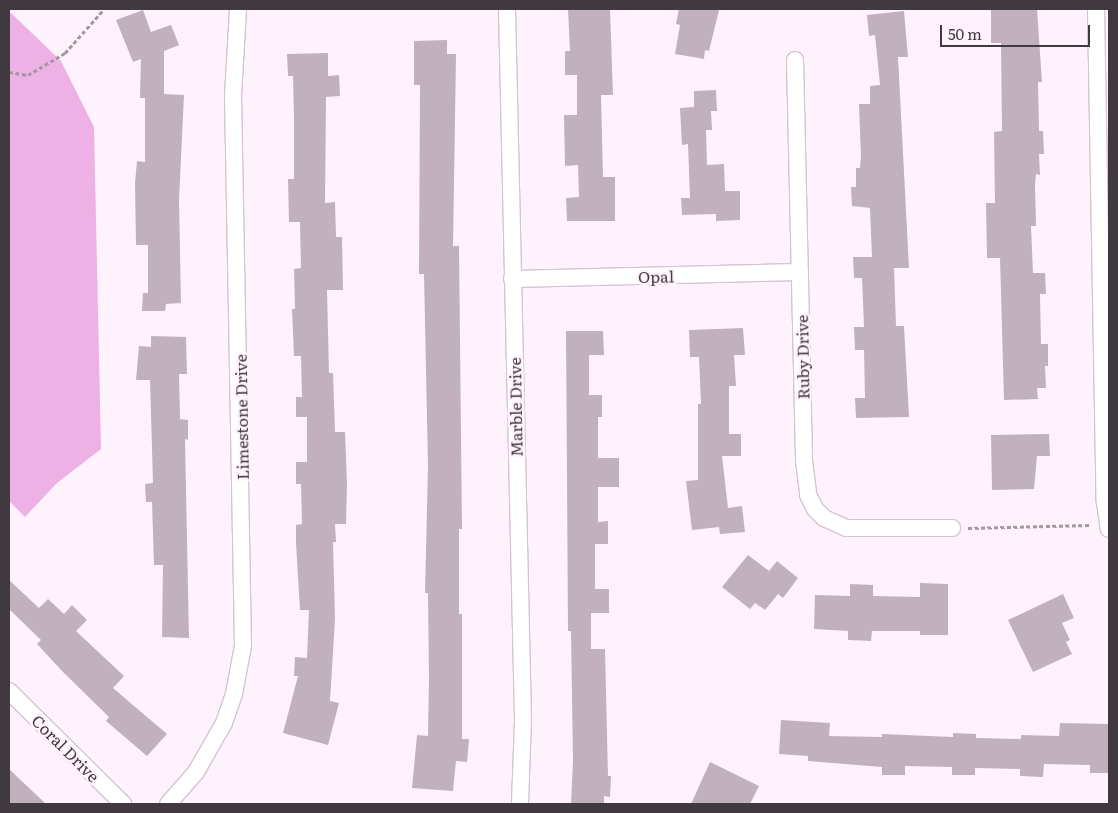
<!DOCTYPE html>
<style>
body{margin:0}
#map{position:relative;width:1118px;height:813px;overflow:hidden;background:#fef3fc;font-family:Literata,serif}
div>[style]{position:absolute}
.green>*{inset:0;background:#eeb1e5}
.building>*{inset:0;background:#c1b0be}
.path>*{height:3px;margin-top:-1.5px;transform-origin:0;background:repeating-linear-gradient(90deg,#a198a0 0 4px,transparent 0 6.5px)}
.roads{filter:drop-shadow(1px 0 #d5c4d2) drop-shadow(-1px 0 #d5c4d2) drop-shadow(0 1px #d5c4d2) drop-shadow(0 -1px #d5c4d2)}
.street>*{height:16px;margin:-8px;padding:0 8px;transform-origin:8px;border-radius:8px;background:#fff}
span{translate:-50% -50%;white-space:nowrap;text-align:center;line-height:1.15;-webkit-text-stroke:5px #fef3fc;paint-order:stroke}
.street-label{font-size:16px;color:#40393f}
.frame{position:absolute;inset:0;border:10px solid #40393f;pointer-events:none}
.scale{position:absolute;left:940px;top:25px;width:150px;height:22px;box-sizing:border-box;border:2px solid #40393f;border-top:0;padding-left:6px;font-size:15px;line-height:18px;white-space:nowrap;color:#40393f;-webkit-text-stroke:4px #fef3fc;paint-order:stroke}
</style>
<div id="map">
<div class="green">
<i style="clip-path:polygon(9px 11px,61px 61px,94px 127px,101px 449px,57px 483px,25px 517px,9px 501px)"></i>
</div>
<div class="building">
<i style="clip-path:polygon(568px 9px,610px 9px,613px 95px,601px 95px,603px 177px,615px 177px,615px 221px,567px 221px,566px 198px,579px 197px,578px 165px,565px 166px,564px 115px,577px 115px,577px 75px,565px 75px,565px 51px,570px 51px)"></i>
<i style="clip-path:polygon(679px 9px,719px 10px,709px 51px,705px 50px,704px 59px,675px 54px,680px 25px,676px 24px)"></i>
<i style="clip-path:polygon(991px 9px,1037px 9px,1042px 82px,1038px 82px,1039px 131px,1043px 131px,1044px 154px,1039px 154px,1040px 175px,1036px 174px,1035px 185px,1036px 226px,1031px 226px,1033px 273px,1045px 273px,1046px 294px,1040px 294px,1041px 344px,1048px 344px,1048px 366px,1045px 366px,1046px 388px,1037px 388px,1038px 399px,1004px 400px,1000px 258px,987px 258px,986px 203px,995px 203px,994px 132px,1002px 131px,1001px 43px,991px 43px)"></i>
<i style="clip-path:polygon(143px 10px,151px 32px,171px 25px,179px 45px,164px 51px,164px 94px,184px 95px,179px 200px,181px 303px,166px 304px,165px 311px,142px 311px,143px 293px,148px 293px,148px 245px,136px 245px,135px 183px,137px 161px,145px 162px,145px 98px,140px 98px,141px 59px,133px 62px,116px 20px)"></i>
<i style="clip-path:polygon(904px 11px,908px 57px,898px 57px,909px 268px,894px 268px,896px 326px,904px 326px,909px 417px,856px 418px,855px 398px,865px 398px,864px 350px,855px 350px,854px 327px,864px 327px,862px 278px,854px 278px,853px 257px,872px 257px,870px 208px,852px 206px,851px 187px,856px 187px,856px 168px,860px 168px,861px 157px,859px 104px,870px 104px,870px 86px,880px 85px,875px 35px,869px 36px,867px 15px)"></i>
<i style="clip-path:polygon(447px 40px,447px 54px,456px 54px,453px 246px,459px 246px,462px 529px,459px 529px,459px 614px,462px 614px,462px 739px,469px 739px,467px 762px,456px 761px,453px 791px,412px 788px,417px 735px,428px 736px,429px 679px,428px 593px,425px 593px,428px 467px,424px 274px,419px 274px,420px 85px,414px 85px,414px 41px)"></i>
<i style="clip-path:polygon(328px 53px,328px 76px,339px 75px,340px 96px,326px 97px,325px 203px,335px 202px,336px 237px,342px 237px,343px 290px,327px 290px,329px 373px,333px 373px,335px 432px,345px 432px,347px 483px,346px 524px,335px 524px,336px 542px,333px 542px,335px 619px,330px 701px,339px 703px,328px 745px,283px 733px,298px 676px,294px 676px,295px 657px,307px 658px,309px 610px,300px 610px,296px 543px,296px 525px,302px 524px,301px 484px,296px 484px,296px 462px,307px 462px,307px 417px,296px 417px,296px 397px,302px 397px,301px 356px,294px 356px,292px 309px,295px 309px,294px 269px,301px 268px,300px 222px,289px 222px,288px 179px,294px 179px,294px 117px,293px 76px,288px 76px,287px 54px)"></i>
<i style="clip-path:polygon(716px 90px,717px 111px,711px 111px,712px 130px,706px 130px,707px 165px,724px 164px,725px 191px,740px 191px,740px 220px,716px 221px,716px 214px,682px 215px,681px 198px,690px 198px,688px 144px,682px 145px,680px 108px,694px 107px,694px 91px)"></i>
<i style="clip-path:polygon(743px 328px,745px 355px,734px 355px,736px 386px,729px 386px,729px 434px,741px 434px,741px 456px,722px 456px,728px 508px,742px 506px,745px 532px,720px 534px,719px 527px,692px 530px,686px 481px,698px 480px,698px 404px,701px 404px,699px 357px,690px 357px,689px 330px)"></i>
<i style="clip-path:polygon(566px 331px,603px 331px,604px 355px,589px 355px,589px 395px,602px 395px,602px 417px,598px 417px,598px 458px,619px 458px,619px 487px,598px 487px,598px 522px,608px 521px,608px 544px,595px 544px,595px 589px,609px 589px,609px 613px,591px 613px,591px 649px,605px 649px,608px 776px,611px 776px,610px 797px,604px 796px,604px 804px,571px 804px,573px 761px,571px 631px,568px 631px)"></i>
<i style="clip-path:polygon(151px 336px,186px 337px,187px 374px,179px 374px,180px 419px,188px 420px,188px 440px,185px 439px,189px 638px,162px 637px,163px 565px,154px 565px,152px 502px,146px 502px,145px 484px,153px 483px,150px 380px,136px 380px,139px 346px,151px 347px)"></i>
<i style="clip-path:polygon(1049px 434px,1050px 456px,1037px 456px,1034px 489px,992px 490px,991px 435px)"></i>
<i style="clip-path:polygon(748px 555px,769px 571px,777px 561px,798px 578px,783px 598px,778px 594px,765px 610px,755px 603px,750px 609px,722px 587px)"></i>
<i style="clip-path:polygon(9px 580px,39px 608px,48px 599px,64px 614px,72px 605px,87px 620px,76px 631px,124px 676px,113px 688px,167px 734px,147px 756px,106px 721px,109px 717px,64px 673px,37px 644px,41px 640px,9px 609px)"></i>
<i style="clip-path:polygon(920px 583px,948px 584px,948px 635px,920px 635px,920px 631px,872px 631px,871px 641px,848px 640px,848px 631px,814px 629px,815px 595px,850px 596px,850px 584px,873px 585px,873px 596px,920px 597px)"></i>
<i style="clip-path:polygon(1063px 594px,1074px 618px,1062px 623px,1070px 640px,1066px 642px,1072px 654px,1033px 672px,1008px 620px)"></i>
<i style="clip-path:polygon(781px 720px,830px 723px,829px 736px,882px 737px,882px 734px,953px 737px,953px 733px,976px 734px,976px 738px,1021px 739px,1021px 735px,1059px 736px,1060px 723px,1109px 724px,1109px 773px,1090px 773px,1090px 765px,1044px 764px,1043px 777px,1020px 776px,1020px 769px,975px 768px,975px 775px,952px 775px,952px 767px,905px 766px,905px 775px,882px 775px,882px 767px,808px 761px,808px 756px,779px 754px)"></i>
<i style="clip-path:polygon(710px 762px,759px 786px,750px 804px,691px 804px)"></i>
<i style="clip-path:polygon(9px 769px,46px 804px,9px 804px)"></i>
</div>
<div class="path">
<i style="left:9px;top:72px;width:19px;rotate:9deg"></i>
<i style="left:28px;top:75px;width:43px;rotate:-30.7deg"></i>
<i style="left:65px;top:53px;width:59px;rotate:-48.4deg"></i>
<i style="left:968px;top:528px;width:123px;rotate:-1.4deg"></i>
</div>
<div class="roads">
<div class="street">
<i style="left:507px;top:9px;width:712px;rotate:88.71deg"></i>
<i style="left:523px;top:721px;width:83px;rotate:92.1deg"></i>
<i style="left:1096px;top:9px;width:493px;rotate:89deg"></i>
<i style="left:1105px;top:502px;width:27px;rotate:82deg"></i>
<i style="left:795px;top:60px;width:400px;rotate:88.7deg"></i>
<i style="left:804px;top:460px;width:35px;rotate:83deg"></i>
<i style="left:808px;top:495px;width:16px;rotate:63deg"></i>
<i style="left:815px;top:509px;width:13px;rotate:45deg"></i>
<i style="left:824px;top:518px;width:24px;rotate:24deg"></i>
<i style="left:846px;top:528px;width:106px"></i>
<i style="left:512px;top:279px;width:288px;rotate:-1.4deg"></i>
<i style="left:9px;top:691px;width:161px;rotate:44.7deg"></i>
<i style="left:168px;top:804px;width:43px;rotate:-48.8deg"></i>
<i style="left:196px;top:772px;width:56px;rotate:-60.3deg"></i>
<i style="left:224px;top:723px;width:31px;rotate:-71deg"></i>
<i style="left:234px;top:694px;width:49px;rotate:-79.4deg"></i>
<i style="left:243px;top:646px;width:550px;rotate:-91.04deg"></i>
<i style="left:233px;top:96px;width:87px;rotate:-86.7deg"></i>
</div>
</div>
<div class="street-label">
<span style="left:656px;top:276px;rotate:-1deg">Opal</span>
<span style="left:802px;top:357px;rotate:-91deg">Ruby Drive</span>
<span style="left:515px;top:407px;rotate:-91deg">Marble Drive</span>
<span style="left:241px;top:417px;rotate:-91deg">Limestone Drive</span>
<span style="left:66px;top:748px;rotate:45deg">Coral Drive</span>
</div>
<div class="frame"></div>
<div class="scale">50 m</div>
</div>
